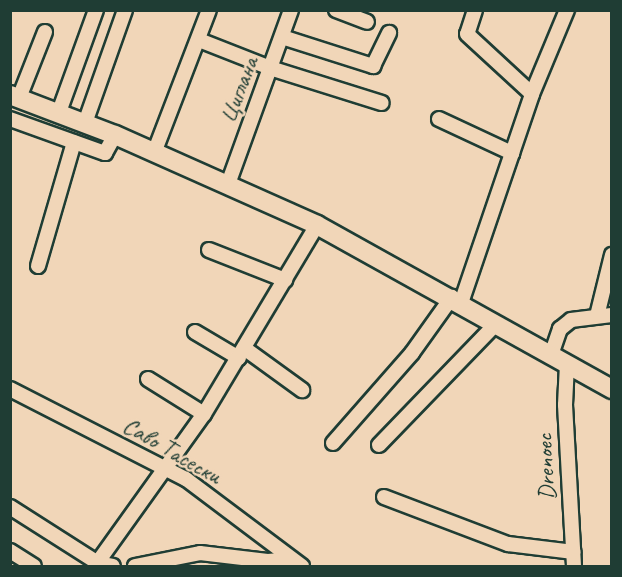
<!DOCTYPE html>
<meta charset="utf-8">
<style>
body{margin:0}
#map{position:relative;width:622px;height:577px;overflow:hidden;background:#f1d6b8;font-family:Caveat,sans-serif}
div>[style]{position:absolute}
.roads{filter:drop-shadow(2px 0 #1f3d34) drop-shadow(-2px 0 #1f3d34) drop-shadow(0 2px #1f3d34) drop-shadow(0 -2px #1f3d34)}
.minor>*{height:14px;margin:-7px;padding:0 7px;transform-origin:7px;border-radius:7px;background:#f1d6b8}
.secondary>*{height:18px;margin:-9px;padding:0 9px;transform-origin:9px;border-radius:9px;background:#f1d6b8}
span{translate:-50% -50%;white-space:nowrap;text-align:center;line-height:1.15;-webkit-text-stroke:5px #f1d6b8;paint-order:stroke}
.street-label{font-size:24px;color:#1f3d34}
.frame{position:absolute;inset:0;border:12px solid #1f3d34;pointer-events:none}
</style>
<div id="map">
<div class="roads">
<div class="minor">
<i style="left:336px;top:10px;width:33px;rotate:21deg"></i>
<i style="left:475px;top:10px;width:25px;rotate:108deg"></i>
<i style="left:467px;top:34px;width:88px;rotate:42.7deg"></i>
<i style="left:282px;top:37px;width:96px;rotate:17.7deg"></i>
<i style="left:373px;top:66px;width:37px;rotate:-64deg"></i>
<i style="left:199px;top:40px;width:76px;rotate:21.5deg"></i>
<i style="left:270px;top:68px;width:117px;rotate:17.4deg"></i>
<i style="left:19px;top:98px;width:71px;rotate:-68.5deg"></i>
<i style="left:59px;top:112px;width:109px;rotate:-70.1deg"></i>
<i style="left:10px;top:119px;width:101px;rotate:19.7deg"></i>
<i style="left:105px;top:153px;width:21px;rotate:-61deg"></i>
<i style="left:439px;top:119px;width:81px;rotate:25deg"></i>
<i style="left:85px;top:123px;width:120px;rotate:-70.5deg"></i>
<i style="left:154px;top:153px;width:153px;rotate:-69deg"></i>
<i style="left:228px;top:184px;width:185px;rotate:-70.1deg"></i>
<i style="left:209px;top:250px;width:82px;rotate:21.5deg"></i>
<i style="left:38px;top:266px;width:129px;rotate:-73.8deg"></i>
<i style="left:461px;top:303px;width:221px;rotate:-71.2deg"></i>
<i style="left:532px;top:94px;width:91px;rotate:-67.4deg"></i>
<i style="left:597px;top:316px;width:63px;rotate:-76.2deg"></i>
<i style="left:195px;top:332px;width:51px;rotate:30.6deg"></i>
<i style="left:244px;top:348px;width:72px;rotate:35.9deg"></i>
<i style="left:551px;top:355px;width:28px;rotate:-71deg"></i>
<i style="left:560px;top:329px;width:14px;rotate:-39deg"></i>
<i style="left:571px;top:320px;width:41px;rotate:-7deg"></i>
<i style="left:567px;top:364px;width:41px;rotate:92.8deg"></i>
<i style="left:565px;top:405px;width:161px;rotate:86.8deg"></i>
<i style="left:148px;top:379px;width:66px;rotate:32deg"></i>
<i style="left:10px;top:389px;width:198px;rotate:27.1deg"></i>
<i style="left:186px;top:479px;width:145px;rotate:36.9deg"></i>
<i style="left:333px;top:443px;width:120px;rotate:-48.7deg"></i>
<i style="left:412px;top:353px;width:69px;rotate:-54.5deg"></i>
<i style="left:379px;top:445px;width:168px;rotate:-46deg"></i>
<i style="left:384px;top:497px;width:133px;rotate:20.8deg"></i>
<i style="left:508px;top:544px;width:66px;rotate:6.9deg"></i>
<i style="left:10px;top:507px;width:104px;rotate:32.5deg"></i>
<i style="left:98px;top:563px;width:15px;rotate:11deg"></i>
<i style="left:10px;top:551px;width:28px;rotate:32deg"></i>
<i style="left:95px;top:566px;width:187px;rotate:-54.4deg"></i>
<i style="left:204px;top:414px;width:220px;rotate:-59.1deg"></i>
<i style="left:135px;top:566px;width:66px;rotate:-11.3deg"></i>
<i style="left:200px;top:553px;width:68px;rotate:6.7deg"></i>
<i style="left:268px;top:561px;width:21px;rotate:-5deg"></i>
</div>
<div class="secondary">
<i style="left:10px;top:95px;width:112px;rotate:20.9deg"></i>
<i style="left:115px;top:135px;width:221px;rotate:24deg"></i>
<i style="left:317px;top:225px;width:338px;rotate:29.1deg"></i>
</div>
</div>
<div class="street-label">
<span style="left:239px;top:90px;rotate:-70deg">Циглана</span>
<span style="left:172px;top:451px;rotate:30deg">Саво Тасески</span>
<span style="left:546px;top:467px;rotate:-93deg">Drenoec</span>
</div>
<div class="frame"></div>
</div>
